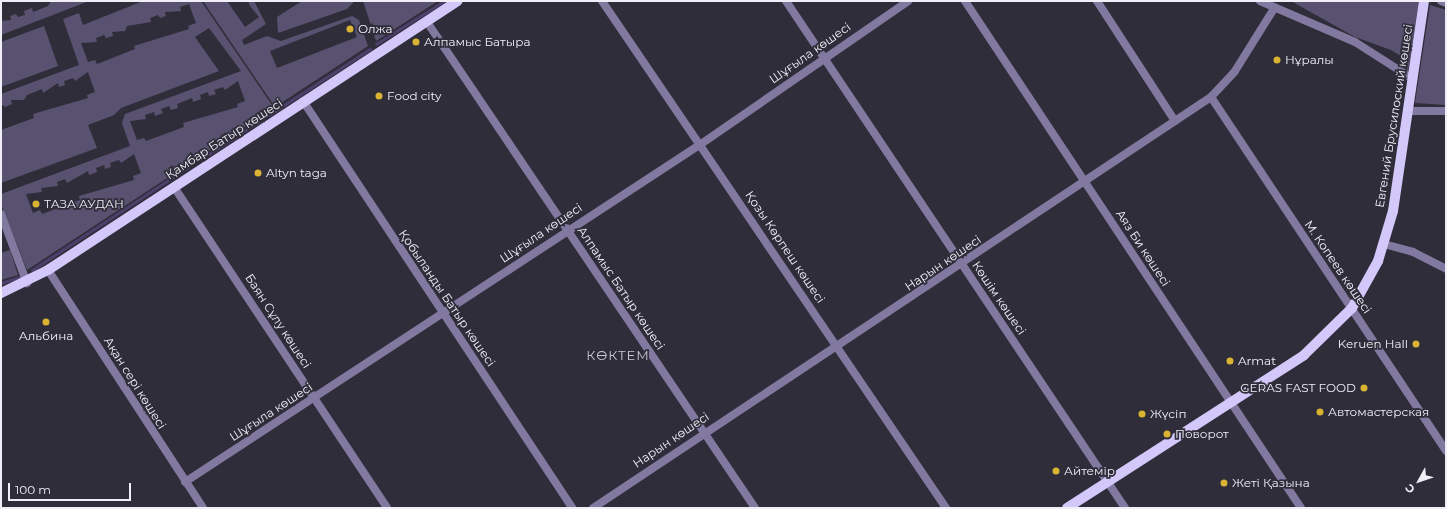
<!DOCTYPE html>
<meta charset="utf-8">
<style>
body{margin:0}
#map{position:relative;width:1447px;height:509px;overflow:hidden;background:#302d3a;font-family:Montserrat,sans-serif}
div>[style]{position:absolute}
.green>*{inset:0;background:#585270}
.stream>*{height:2.5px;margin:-1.25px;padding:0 1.25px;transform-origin:1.25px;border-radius:1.25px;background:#4b406c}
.minor>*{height:8px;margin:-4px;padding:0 4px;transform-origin:4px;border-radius:4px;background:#8179a0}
.major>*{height:10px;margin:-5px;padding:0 5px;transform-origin:5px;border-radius:5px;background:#d2c8f9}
.dots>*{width:11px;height:11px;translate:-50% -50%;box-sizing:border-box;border:2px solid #302d3a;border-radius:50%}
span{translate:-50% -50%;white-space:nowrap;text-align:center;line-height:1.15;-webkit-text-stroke:3.5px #302d3a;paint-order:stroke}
.poi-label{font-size:12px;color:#f0eff8}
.left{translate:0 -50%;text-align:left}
.right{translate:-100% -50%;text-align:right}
.street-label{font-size:12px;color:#f0eff8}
.neighbourhood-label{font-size:13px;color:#c9c6d7;letter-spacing:1px}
.frame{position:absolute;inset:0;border:2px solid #f0eff8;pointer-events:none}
.north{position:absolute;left:1399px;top:461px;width:40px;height:40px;-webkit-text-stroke:3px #302d3a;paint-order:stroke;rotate:230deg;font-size:11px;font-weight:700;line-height:16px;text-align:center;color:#f0eff8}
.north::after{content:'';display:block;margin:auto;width:14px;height:18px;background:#f0eff8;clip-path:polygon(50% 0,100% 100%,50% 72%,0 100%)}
.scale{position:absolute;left:8px;top:483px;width:123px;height:18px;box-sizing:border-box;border:2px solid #f0eff8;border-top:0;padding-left:5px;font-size:12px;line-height:14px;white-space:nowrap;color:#f0eff8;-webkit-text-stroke:3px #302d3a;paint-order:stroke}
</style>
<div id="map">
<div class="green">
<i style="clip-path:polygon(51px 1px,89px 1px,1px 35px,1px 21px,11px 20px,10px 16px,16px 14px,18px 17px,25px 15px,24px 11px,32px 8px,33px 12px,48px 6px)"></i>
<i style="clip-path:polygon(evenodd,143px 1px,201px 1px,274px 108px,27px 270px,1px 204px,1px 194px,130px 146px,122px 123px,125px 114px,241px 71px,209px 28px,195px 37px,219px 71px,121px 108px,114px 115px,88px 125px,97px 148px,1px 183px,1px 130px,34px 118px,33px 114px,88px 98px,87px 95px,95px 92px,88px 72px,75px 81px,73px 78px,64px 81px,65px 85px,59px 87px,58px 83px,43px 93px,42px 89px,27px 95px,24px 100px,11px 100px,12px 104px,5px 107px,1px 104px,1px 94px,79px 65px,63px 19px,79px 13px,83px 25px,143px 1px,189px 4px,196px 23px,188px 26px,189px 29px,134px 46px,135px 49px,97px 64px,95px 60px,88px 62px,81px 43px,97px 42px,96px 38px,104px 35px,106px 38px,113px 36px,112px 32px,125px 31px,127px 26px,151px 22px,150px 18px,158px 15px,160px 18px,166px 16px,165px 12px,181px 11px,180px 7px,189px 4px,143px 1px,238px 81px,245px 101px,237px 104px,238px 107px,183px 123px,184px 127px,146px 141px,144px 138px,137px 140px,130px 121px,146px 119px,145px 115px,154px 112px,155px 116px,163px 113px,161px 109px,169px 106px,171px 110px,178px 108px,177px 104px,192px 98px,193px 102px,201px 99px,200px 95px,208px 92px,209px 96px,216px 94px,214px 90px,223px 87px,225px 90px,238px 81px,143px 1px,134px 154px,141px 173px,133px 176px,134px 180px,79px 196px,80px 200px,42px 214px,40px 210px,33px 213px,26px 194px,42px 192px,41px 188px,58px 186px,57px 182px,65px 179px,67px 183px,88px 171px,89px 175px,97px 172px,96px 168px,104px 165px,105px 169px,111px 167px,110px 163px,119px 160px,121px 163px,134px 154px)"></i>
<i style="clip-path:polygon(evenodd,203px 1px,227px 1px,245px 27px,259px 17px,250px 6px,248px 1px,254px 1px,266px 24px,242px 40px,244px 45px,267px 36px,281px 41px,352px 16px,359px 20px,368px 46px,275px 107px,203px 1px,350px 20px,357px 37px,277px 68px,270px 51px,350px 20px)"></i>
<i style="clip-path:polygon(302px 1px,353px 1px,353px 3px,347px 9px,278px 33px,277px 17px)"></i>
<i style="clip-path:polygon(363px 1px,438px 1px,376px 41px)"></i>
<i style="clip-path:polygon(1291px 1px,1419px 1px,1408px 71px,1401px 56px,1391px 50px,1355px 37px)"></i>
<i style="clip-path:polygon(1430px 5px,1446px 10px,1446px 105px,1415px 103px)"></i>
<i style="clip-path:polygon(44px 26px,58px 66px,1px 87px,1px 42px)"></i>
<i style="clip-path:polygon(10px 250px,18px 275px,1px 280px,1px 253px)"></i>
</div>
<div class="stream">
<i style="left:376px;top:44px;width:80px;rotate:-32.3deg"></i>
<i style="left:209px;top:154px;width:192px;rotate:-33.1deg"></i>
<i style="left:32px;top:270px;width:187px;rotate:-33.4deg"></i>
<i style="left:1px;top:283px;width:19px;rotate:-18deg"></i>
</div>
<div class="minor">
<i style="left:602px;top:1px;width:613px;rotate:55.84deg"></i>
<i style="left:786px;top:1px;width:610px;rotate:56.23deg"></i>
<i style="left:965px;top:1px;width:608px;rotate:56.47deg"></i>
<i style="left:1097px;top:1px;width:143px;rotate:57deg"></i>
<i style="left:1260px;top:1px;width:103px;rotate:23.3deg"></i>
<i style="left:1355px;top:42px;width:69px;rotate:32.5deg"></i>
<i style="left:1441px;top:1px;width:5px;rotate:22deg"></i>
<i style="left:427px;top:22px;width:586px;rotate:55.98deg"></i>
<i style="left:1211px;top:97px;width:425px;rotate:56.4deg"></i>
<i style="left:303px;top:101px;width:488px;rotate:56.5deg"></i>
<i style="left:1409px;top:111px;width:37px"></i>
<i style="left:174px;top:187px;width:385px;rotate:56.4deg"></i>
<i style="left:1px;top:214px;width:74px;rotate:69.4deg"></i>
<i style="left:1384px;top:244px;width:30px;rotate:15deg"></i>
<i style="left:1413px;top:252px;width:37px;rotate:27deg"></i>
<i style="left:48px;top:270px;width:284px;rotate:56.9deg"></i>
<i style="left:185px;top:482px;width:617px;rotate:-33.23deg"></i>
<i style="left:701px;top:144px;width:252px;rotate:-34.6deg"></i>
<i style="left:593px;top:508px;width:742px;rotate:-33.63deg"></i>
<i style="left:1211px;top:97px;width:35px;rotate:-47deg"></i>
<i style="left:1235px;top:71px;width:75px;rotate:-58deg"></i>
</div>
<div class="major">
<i style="left:1px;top:293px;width:52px;rotate:-26.1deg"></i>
<i style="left:48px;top:270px;width:490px;rotate:-33.3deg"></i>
<i style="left:1067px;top:508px;width:282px;rotate:-32.8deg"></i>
<i style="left:1304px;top:355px;width:67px;rotate:-44.4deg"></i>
<i style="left:1352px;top:308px;width:54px;rotate:-61deg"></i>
<i style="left:1378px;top:261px;width:52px;rotate:-73.3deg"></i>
<i style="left:1393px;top:211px;width:212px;rotate:-81.6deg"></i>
</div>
<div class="dots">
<i style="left:350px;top:29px;background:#dab333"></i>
<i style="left:416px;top:42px;background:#dab333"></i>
<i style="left:1277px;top:60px;background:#dab333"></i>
<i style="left:379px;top:96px;background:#dab333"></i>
<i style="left:258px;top:173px;background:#dab333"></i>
<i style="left:36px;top:204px;background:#dab333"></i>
<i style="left:46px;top:322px;background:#dab333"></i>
<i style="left:1416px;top:344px;background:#dab333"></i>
<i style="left:1230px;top:361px;background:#dab333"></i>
<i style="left:1364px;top:388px;background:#dab333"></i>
<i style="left:1320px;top:412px;background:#dab333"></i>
<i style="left:1142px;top:414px;background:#dab333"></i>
<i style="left:1167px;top:434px;background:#dab333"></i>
<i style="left:1056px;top:471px;background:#dab333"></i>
<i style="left:1224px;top:483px;background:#dab333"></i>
</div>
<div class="poi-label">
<span class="left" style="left:358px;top:29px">Олжа</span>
<span class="left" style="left:424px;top:42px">Алпамыс Батыра</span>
<span class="left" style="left:1285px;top:60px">Нұралы</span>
<span class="left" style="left:387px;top:96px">Food city</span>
<span class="left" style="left:266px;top:173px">Altyn taga</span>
<span class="left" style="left:44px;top:204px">ТАЗА АУДАН</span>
<span style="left:46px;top:336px">Альбина</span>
<span class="right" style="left:1408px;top:344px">Keruen Hall</span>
<span class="left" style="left:1238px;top:361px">Armat</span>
<span class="right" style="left:1356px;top:388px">GERAS FAST FOOD</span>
<span class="left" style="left:1328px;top:412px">Автомастерская</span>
<span class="left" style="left:1150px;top:414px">Жүсіп</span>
<span class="left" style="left:1175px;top:434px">Поворот</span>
<span class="left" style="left:1064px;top:471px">Айтемір</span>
<span class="left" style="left:1232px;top:483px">Жеті Қазына</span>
</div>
<div class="street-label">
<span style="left:810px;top:53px;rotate:-35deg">Шұғыла көшесі</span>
<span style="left:1394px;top:116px;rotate:-81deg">Евгений Брусилоский көшесі</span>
<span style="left:224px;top:139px;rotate:-33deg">Қамбар Батыр көшесі</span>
<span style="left:541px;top:233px;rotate:-34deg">Шұғыла көшесі</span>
<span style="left:785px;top:247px;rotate:56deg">Қозы Көрпеш көшесі</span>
<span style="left:1143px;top:248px;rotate:57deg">Аяз Би көшесі</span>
<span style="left:943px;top:263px;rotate:-34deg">Нарын көшесі</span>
<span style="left:1338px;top:267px;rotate:56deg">М. Копеев көшесі</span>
<span style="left:621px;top:288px;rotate:56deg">Алпамыс Батыр көшесі</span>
<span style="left:447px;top:298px;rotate:56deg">Қобыланды Батыр көшесі</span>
<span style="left:999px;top:298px;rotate:56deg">Көшім көшесі</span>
<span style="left:278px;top:321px;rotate:57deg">Баян Сұлу көшесі</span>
<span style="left:135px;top:383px;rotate:58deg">Ақан сері көшесі</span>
<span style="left:271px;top:412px;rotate:-33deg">Шұғыла көшесі</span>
<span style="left:671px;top:440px;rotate:-34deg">Нарын көшесі</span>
</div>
<div class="neighbourhood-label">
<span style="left:618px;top:355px">КӨКТЕМ</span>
</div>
<div class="frame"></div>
<div class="north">С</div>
<div class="scale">100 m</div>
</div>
